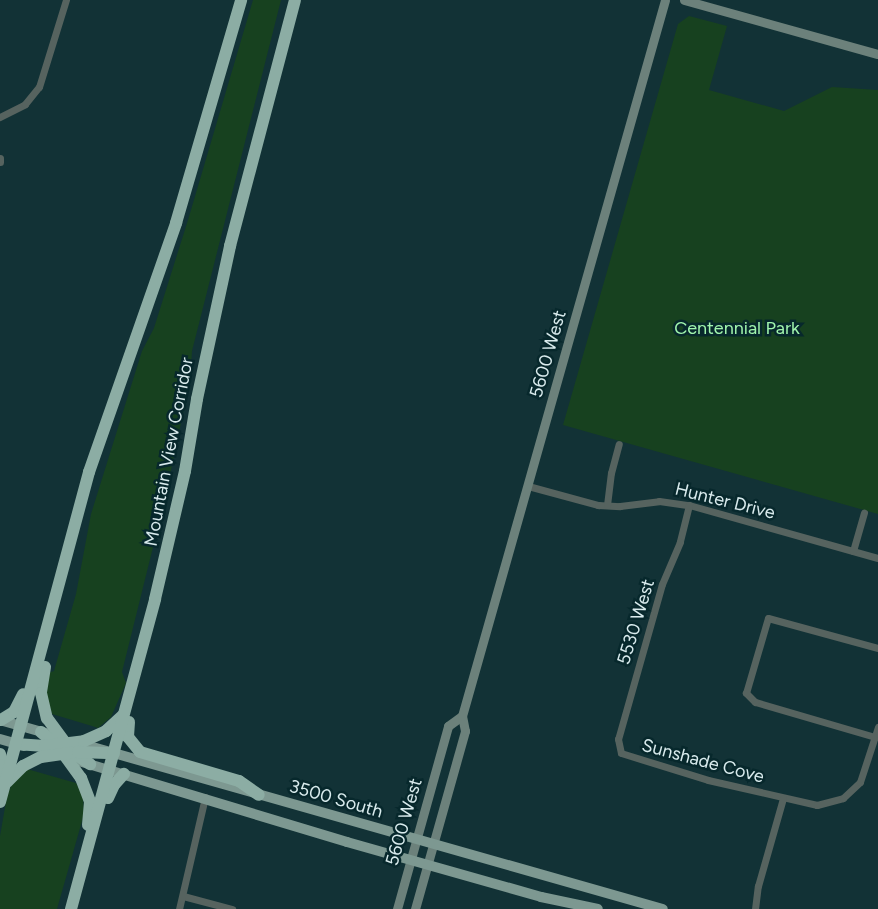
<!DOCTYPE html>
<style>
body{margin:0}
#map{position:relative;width:878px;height:909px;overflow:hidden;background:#123236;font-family:Figtree,sans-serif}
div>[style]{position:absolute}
.green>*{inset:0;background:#17411f}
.street>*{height:7px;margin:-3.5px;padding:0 3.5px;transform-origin:3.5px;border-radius:3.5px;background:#56635f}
.secondary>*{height:9px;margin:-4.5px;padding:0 4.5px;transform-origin:4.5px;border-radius:4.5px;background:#6c817b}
.primary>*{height:10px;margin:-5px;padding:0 5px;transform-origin:5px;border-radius:5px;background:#7d9891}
.highway>*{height:12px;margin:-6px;padding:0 6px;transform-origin:6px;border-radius:6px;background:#8cada4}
span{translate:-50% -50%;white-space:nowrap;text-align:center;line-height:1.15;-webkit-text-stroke:5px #07282c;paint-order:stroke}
.park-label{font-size:18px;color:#a1f5ad}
.street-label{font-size:18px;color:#d9ebed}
</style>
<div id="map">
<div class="green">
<i style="clip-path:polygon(253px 0,281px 0,192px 351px,190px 380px,164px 503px,122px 672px,126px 683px,111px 717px,98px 728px,92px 726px,52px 714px,46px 694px,48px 673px,54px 671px,76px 594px,91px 514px,142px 351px,154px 328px,188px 220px)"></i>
<i style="clip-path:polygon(689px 16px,727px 26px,709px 90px,784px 111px,832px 87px,878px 90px,878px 514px,563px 425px,678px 24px)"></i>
<i style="clip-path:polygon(27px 769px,76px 783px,83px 796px,84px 814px,57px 909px,0 909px,0 836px,7px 796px,11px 786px)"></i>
</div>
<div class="street">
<i style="left:0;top:117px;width:28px;rotate:-27deg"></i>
<i style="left:25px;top:104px;width:22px;rotate:-51deg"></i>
<i style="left:39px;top:87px;width:91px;rotate:-72.8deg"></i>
<i style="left:0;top:158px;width:4px;rotate:90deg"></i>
<i style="left:528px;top:486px;width:73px;rotate:15.2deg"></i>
<i style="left:598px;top:505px;width:22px;rotate:3deg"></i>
<i style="left:620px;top:506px;width:39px;rotate:-7deg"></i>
<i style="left:659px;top:501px;width:30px;rotate:8deg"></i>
<i style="left:689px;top:505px;width:196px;rotate:15.7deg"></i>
<i style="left:607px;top:505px;width:32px;rotate:-83deg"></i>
<i style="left:611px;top:473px;width:30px;rotate:-75deg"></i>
<i style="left:689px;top:505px;width:38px;rotate:104deg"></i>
<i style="left:680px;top:542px;width:46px;rotate:113.2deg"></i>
<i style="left:662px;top:584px;width:161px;rotate:105.8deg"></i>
<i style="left:618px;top:739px;width:14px;rotate:78deg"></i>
<i style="left:621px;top:753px;width:91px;rotate:17.2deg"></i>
<i style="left:708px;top:780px;width:112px;rotate:12.9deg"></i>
<i style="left:817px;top:805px;width:27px;rotate:-15deg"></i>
<i style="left:843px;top:798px;width:23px;rotate:-43deg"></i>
<i style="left:860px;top:782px;width:58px;rotate:-71.9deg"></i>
<i style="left:853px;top:551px;width:40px;rotate:-74deg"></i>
<i style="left:875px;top:737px;width:125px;rotate:-163.7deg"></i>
<i style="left:755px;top:702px;width:13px;rotate:-135deg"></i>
<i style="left:746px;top:693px;width:78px;rotate:-73.7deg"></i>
<i style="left:768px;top:618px;width:114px;rotate:15.3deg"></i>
<i style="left:183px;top:896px;width:51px;rotate:14.9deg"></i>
<i style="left:179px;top:909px;width:115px;rotate:-76.9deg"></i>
<i style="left:755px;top:909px;width:23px;rotate:-83deg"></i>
<i style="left:758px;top:886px;width:91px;rotate:-74.1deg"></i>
</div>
<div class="secondary">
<i style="left:684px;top:0;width:201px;rotate:15.6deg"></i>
<i style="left:397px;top:909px;width:190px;rotate:-74.4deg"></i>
<i style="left:448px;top:726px;width:17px;rotate:-36deg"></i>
<i style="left:415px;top:909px;width:185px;rotate:-74.3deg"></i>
<i style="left:465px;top:731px;width:15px;rotate:-101deg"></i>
<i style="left:462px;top:716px;width:744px;rotate:-74.17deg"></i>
</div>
<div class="primary">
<i style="left:0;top:720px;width:51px;rotate:15.9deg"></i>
<i style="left:0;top:739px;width:25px;rotate:16deg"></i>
<i style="left:75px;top:742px;width:611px;rotate:15.86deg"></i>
<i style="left:82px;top:762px;width:277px;rotate:16.8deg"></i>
<i style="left:347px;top:842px;width:202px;rotate:15.8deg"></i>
<i style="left:541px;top:897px;width:58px;rotate:11.9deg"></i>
</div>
<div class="highway">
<i style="left:45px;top:667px;width:26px;rotate:99deg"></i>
<i style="left:41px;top:693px;width:26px;rotate:77deg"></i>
<i style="left:47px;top:718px;width:42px;rotate:53.7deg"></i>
<i style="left:72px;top:752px;width:22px;rotate:34deg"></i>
<i style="left:1px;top:720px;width:15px;rotate:-32deg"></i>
<i style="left:14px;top:712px;width:20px;rotate:-63deg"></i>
<i style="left:129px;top:722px;width:15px;rotate:94deg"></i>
<i style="left:128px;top:737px;width:19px;rotate:51deg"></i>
<i style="left:140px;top:752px;width:103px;rotate:16.3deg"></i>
<i style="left:239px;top:781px;width:24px;rotate:35deg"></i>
<i style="left:41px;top:732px;width:21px;rotate:39deg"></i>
<i style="left:57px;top:745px;width:41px;rotate:54deg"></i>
<i style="left:81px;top:778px;width:26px;rotate:69deg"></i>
<i style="left:90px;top:802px;width:23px;rotate:95deg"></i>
<i style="left:16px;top:744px;width:29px;rotate:4deg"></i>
<i style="left:45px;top:746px;width:39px;rotate:-7deg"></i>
<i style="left:84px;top:741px;width:24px;rotate:-24deg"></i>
<i style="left:106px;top:731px;width:23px;rotate:-43deg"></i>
<i style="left:0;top:754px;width:11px;rotate:75deg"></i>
<i style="left:3px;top:765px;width:11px;rotate:100deg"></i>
<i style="left:7px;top:782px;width:23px;rotate:-45deg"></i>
<i style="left:23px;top:766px;width:20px;rotate:-27deg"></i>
<i style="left:41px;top:757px;width:37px;rotate:-8deg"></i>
<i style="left:78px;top:752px;width:36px;rotate:2deg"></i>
<i style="left:108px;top:798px;width:14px;rotate:-65deg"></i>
<i style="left:114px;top:785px;width:15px;rotate:-48deg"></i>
<i style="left:0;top:802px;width:342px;rotate:-74.9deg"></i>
<i style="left:89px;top:472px;width:264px;rotate:-70.7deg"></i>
<i style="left:176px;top:223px;width:232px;rotate:-73.7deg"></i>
<i style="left:71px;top:909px;width:321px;rotate:-74.8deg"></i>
<i style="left:155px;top:599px;width:131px;rotate:-76.8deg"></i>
<i style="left:185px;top:471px;width:73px;rotate:-80.5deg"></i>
<i style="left:197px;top:399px;width:157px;rotate:-77.8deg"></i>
<i style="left:230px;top:246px;width:254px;rotate:-75.2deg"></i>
</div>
<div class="park-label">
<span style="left:737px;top:328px">Centennial Park</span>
</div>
<div class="street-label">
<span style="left:548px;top:354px;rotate:-74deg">5600 West</span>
<span style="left:169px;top:452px;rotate:-79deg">Mountain View Corridor</span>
<span style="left:725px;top:501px;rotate:14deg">Hunter Drive</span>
<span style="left:636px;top:622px;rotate:-73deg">5530 West</span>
<span style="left:703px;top:761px;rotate:15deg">Sunshade Cove</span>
<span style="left:336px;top:799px;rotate:16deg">3500 South</span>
<span style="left:404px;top:822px;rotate:-74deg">5600 West</span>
</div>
</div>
